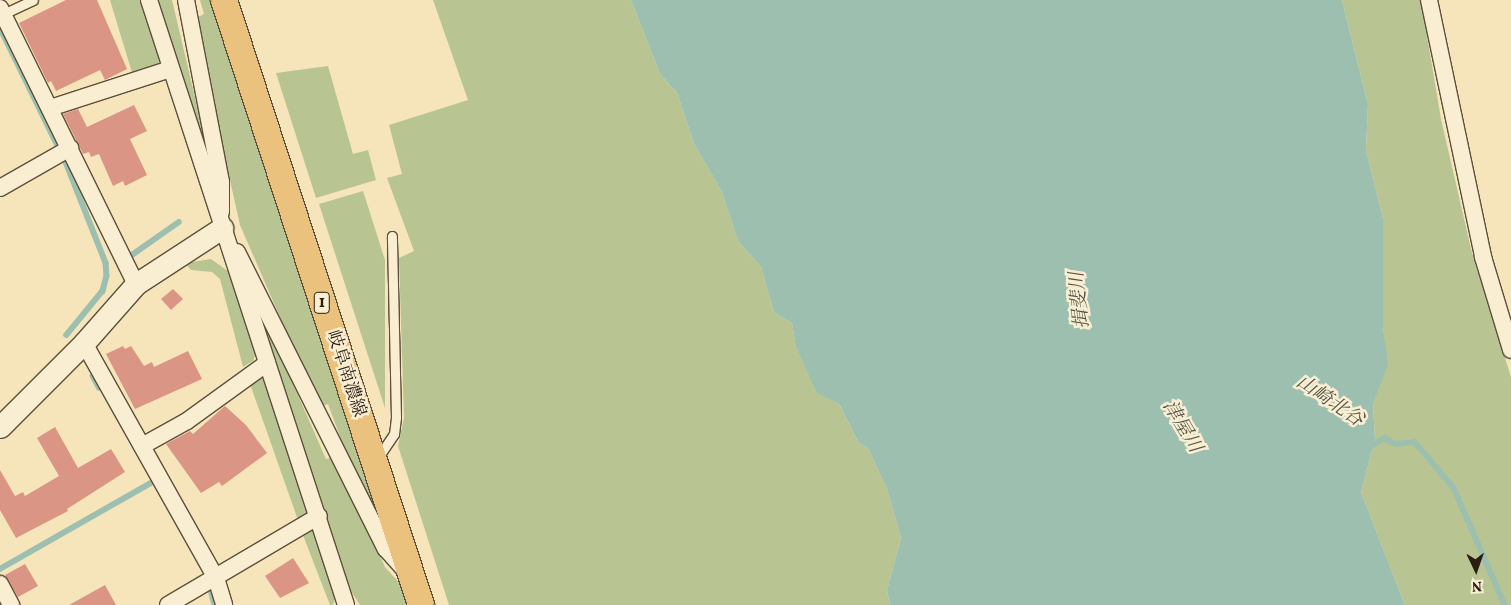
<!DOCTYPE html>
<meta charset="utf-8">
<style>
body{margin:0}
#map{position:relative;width:1511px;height:605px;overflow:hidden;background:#f6e5ba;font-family:Vollkorn,"Noto Serif JP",serif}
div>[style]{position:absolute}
.green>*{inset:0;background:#b8c592}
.water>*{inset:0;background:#9dbfb0}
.stream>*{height:5.5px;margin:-2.75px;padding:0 2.75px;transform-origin:2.75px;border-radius:2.75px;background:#9dbfb0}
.building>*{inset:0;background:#da9585}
.roads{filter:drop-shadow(1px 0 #5c4f3b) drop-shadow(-1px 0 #5c4f3b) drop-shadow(0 1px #5c4f3b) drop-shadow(0 -1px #5c4f3b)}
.service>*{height:9px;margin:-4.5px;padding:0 4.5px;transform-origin:4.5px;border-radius:4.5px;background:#f9eed2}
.minor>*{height:16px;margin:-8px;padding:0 8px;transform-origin:8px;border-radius:8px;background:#f9eed2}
.tertiary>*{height:21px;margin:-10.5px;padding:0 10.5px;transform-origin:10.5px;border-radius:10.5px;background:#f9eed2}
.primary>*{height:26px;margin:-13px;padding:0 13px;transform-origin:13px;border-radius:13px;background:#ebc27d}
span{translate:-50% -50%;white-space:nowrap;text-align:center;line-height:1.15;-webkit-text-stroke:5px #f9eed2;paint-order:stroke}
.shield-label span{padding:1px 4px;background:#f9eed2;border:1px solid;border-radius:4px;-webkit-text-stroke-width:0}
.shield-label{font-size:16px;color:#291d11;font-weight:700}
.street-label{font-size:18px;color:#291d11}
.water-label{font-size:19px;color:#525649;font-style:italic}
.north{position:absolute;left:1451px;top:545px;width:50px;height:50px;-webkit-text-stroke:4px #f9eed2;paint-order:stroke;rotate:177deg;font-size:14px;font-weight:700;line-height:20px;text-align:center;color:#291d11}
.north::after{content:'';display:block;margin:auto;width:18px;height:22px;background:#291d11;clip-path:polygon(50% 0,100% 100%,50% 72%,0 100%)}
</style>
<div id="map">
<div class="green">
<i style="clip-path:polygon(110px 0,143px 0,161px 58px,156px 68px,133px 76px)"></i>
<i style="clip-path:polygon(156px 0,172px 0,214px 178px)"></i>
<i style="clip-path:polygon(200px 0,213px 0,388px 538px,352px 469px,328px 404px,319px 407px,240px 225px,194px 19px,204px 14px)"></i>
<i style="clip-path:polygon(433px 0,631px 0,660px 74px,677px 93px,694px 144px,722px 192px,738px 241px,761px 267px,774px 313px,792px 323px,796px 348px,817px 392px,839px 404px,858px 442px,868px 448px,887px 489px,901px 538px,887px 590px,890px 605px,449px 605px,398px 446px,404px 418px,399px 258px,414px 251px,387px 178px,402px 174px,389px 125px,468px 100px)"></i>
<i style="clip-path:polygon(1342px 0,1421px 0,1441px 119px,1472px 253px,1511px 377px,1511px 605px,1405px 605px,1361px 492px,1375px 439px,1373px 405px,1387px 364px,1383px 328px,1383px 218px,1366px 150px,1368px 104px)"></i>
<i style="clip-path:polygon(328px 66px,353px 154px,368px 150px,376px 180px,316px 198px,276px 73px)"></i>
<i style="clip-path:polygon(363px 191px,385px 260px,385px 408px,319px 204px)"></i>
<i style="clip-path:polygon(211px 259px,232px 274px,257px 351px,253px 361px,243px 367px,220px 279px,212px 272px,191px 270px,185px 263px)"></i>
<i style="clip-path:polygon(244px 272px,326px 459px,335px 457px,385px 567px,404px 588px,409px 605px,360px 605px,351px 591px)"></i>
<i style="clip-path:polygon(263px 375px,309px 509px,299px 523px,249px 381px)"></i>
<i style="clip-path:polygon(308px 527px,316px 530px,337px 594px,333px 605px,330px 605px,301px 530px)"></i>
</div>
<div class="water">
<i style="clip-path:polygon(631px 0,1342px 0,1368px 104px,1366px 150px,1383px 218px,1383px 328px,1388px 364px,1373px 405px,1375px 439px,1361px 492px,1405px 605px,890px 605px,887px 590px,901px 538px,887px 489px,868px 448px,858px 442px,839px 404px,817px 393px,796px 348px,792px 323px,774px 313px,761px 267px,738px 241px,722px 192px,694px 144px,677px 93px,660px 74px)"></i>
</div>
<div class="stream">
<i style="left:0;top:27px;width:132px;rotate:64deg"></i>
<i style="left:66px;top:162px;width:109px;rotate:68.4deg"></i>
<i style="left:106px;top:263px;width:13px;rotate:86deg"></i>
<i style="left:107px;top:276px;width:16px;rotate:105deg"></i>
<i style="left:103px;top:291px;width:57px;rotate:129.3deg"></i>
<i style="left:132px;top:255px;width:57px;rotate:-35.1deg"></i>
<i style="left:93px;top:376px;width:13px;rotate:61deg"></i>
<i style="left:1365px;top:444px;width:6px;rotate:31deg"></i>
<i style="left:1370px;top:447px;width:17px;rotate:-33deg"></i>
<i style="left:1384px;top:438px;width:13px;rotate:27deg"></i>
<i style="left:1396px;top:444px;width:19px;rotate:-6deg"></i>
<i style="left:1415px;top:442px;width:60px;rotate:49.7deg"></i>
<i style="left:1454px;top:488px;width:128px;rotate:66.4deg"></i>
<i style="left:0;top:569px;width:177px;rotate:-29.7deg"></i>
<i style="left:211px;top:590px;width:16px;rotate:75deg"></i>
</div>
<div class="building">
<i style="clip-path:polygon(66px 0,97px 0,127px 69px,105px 80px,100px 70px,56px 91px,51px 81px,48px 83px,19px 23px)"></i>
<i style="clip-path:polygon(134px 105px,147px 131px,130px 139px,147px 175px,125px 186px,123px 181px,113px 186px,99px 154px,91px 157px,89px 152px,83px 154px,63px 114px,78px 109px,87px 127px)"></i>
<i style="clip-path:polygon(173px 289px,183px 299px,171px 310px,161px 299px)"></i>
<i style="clip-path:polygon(123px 346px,125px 349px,131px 346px,144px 366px,152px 362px,154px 367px,188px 351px,202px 379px,135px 409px,106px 354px)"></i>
<i style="clip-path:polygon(225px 406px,246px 425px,267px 453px,222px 486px,219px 482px,201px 493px,166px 444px,190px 431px,193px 434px)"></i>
<i style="clip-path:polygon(55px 427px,78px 468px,111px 449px,125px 472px,67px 509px,68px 511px,16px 538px,0 510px,0 470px,15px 496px,23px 492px,25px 496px,59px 476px,37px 438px)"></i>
<i style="clip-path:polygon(293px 558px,309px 583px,280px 598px,265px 576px)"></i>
<i style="clip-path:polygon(25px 564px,38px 586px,18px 597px,5px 575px)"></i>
<i style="clip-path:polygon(105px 585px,116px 605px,69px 605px)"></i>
</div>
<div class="roads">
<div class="service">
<i style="left:3px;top:14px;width:33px;rotate:-25deg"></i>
<i style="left:377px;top:459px;width:30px;rotate:-56deg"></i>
<i style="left:394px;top:434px;width:17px;rotate:-83deg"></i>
<i style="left:396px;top:417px;width:181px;rotate:-91.3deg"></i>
</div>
<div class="minor">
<i style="left:149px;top:0;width:636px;rotate:71.96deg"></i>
<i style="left:186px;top:0;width:185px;rotate:79.1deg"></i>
<i style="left:221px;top:182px;width:30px;rotate:90deg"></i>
<i style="left:1429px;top:0;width:263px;rotate:78.1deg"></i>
<i style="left:1483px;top:257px;width:97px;rotate:73.2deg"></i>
<i style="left:0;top:8px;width:308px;rotate:63.8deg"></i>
<i style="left:50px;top:108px;width:127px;rotate:-17.9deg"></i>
<i style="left:0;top:188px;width:81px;rotate:-29.7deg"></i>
<i style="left:237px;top:252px;width:332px;rotate:63.4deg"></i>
<i style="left:386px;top:549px;width:28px;rotate:48deg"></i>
<i style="left:84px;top:343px;width:270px;rotate:60.7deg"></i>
<i style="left:216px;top:578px;width:28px;rotate:73deg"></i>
<i style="left:142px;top:446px;width:51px;rotate:-29.1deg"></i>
<i style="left:187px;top:421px;width:99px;rotate:-35.9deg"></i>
<i style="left:0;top:584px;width:24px;rotate:62deg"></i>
<i style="left:168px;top:605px;width:175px;rotate:-30.5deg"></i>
</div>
<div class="tertiary">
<i style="left:0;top:427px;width:119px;rotate:-45deg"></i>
<i style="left:84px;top:343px;width:79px;rotate:-48.6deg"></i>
<i style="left:136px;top:284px;width:103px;rotate:-33.1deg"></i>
</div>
<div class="primary">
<i style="left:224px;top:0;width:636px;rotate:71.96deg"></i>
</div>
</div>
<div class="shield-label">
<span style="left:322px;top:303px">1</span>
</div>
<div class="street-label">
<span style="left:345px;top:374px;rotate:72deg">岐阜南濃線</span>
</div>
<div class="water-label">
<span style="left:1081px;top:300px;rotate:-96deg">揖斐川</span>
<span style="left:1329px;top:402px;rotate:34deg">山崎北谷</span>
<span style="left:1181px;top:427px;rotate:59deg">津屋川</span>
</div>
<div class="north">N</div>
</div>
